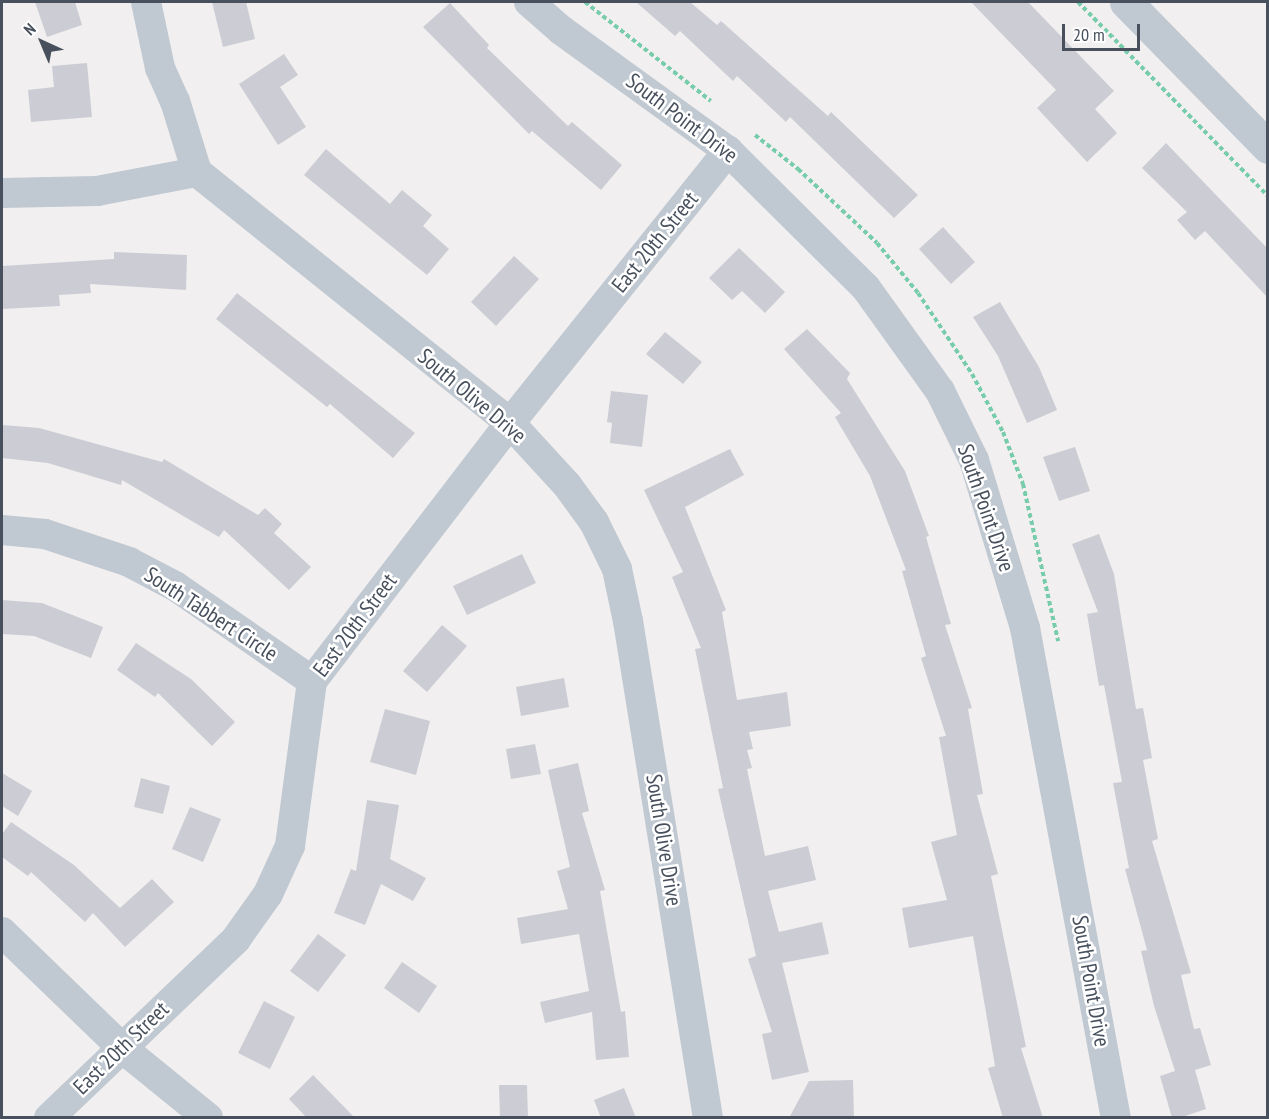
<!DOCTYPE html>
<style>
body{margin:0}
#map{position:relative;width:1269px;height:1119px;overflow:hidden;background:#f1efef;font-family:"PT Sans Narrow",sans-serif}
div>[style]{position:absolute}
.building>*{inset:0;background:#cccdd4}
.path>*{height:4px;margin-top:-2px;transform-origin:0;background:repeating-linear-gradient(90deg,#77ccab 0 4.5px,transparent 0 7.5px)}
.minor>*{height:30px;margin:-15px;padding:0 15px;transform-origin:15px;border-radius:15px;background:#c0c8d1}
.tertiary>*{height:33px;margin:-16.5px;padding:0 16.5px;transform-origin:16.5px;border-radius:16.5px;background:#c0c8d1}
span{translate:-50% -50%;white-space:nowrap;text-align:center;line-height:1.15;-webkit-text-stroke:5px #fff;paint-order:stroke}
.street-label{font-size:22px;color:#47505c}
.frame{position:absolute;inset:0;border:3px solid #47505c;pointer-events:none}
.north{position:absolute;left:12px;top:12px;width:60px;height:60px;-webkit-text-stroke:4px #fff;paint-order:stroke;rotate:316deg;font-size:16px;font-weight:700;line-height:24px;text-align:center;color:#47505c}
.north::after{content:'';display:block;margin:auto;width:21px;height:27px;background:#47505c;clip-path:polygon(50% 0,100% 100%,50% 72%,0 100%)}
.scale{position:absolute;left:1062px;top:24px;width:78px;height:27px;box-sizing:border-box;border:3px solid #47505c;border-top:0;padding-left:8px;font-size:18px;line-height:21px;white-space:nowrap;color:#47505c;-webkit-text-stroke:4px #fff;paint-order:stroke}
</style>
<div id="map">
<div class="building">
<i style="clip-path:polygon(35px 2px,75px 2px,82px 25px,47px 37px)"></i>
<i style="clip-path:polygon(212px 2px,246px 2px,255px 39px,223px 47px)"></i>
<i style="clip-path:polygon(636px 2px,690px 2px,717px 25px,721px 21px,828px 116px,831px 112px,918px 195px,894px 218px,790px 117px,786px 122px,737px 76px,733px 81px,680px 31px,675px 36px)"></i>
<i style="clip-path:polygon(971px 2px,1028px 2px,1114px 91px,1095px 109px,1117px 133px,1087px 162px,1037px 108px,1056px 90px)"></i>
<i style="clip-path:polygon(450px 3px,489px 45px,487px 48px,568px 126px,572px 122px,622px 165px,601px 190px,532px 131px,529px 134px,423px 27px)"></i>
<i style="clip-path:polygon(284px 54px,298px 75px,280px 87px,306px 127px,278px 145px,239px 84px)"></i>
<i style="clip-path:polygon(87px 63px,92px 117px,31px 122px,28px 90px,54px 87px,52px 66px)"></i>
<i style="clip-path:polygon(1166px 143px,1268px 249px,1268px 298px,1205px 231px,1195px 240px,1177px 220px,1187px 212px,1142px 168px)"></i>
<i style="clip-path:polygon(326px 149px,390px 204px,402px 190px,432px 215px,423px 226px,449px 249px,427px 275px,304px 175px)"></i>
<i style="clip-path:polygon(943px 227px,975px 262px,951px 284px,919px 249px)"></i>
<i style="clip-path:polygon(739px 248px,785px 292px,765px 313px,742px 291px,732px 300px,709px 278px)"></i>
<i style="clip-path:polygon(114px 252px,187px 255px,186px 290px,90px 284px,91px 293px,59px 295px,60px 306px,2px 309px,2px 266px,114px 259px)"></i>
<i style="clip-path:polygon(514px 256px,539px 279px,496px 326px,471px 302px)"></i>
<i style="clip-path:polygon(237px 293px,415px 433px,393px 458px,330px 404px,327px 407px,216px 319px)"></i>
<i style="clip-path:polygon(1000px 302px,1039px 367px,1057px 410px,1027px 423px,998px 356px,973px 317px)"></i>
<i style="clip-path:polygon(807px 329px,850px 373px,847px 379px,905px 471px,929px 536px,926px 537px,951px 624px,945px 625px,972px 708px,968px 709px,983px 794px,977px 795px,998px 874px,991px 876px,1026px 1047px,1021px 1048px,1043px 1118px,1003px 1118px,988px 1068px,995px 1066px,973px 936px,909px 948px,902px 908px,947px 900px,931px 842px,957px 835px,939px 737px,946px 736px,921px 658px,926px 656px,902px 571px,906px 570px,870px 476px,835px 417px,841px 413px,784px 349px)"></i>
<i style="clip-path:polygon(665px 332px,702px 362px,683px 384px,646px 354px)"></i>
<i style="clip-path:polygon(611px 391px,648px 395px,642px 447px,610px 443px,612px 423px,607px 422px)"></i>
<i style="clip-path:polygon(2px 425px,39px 428px,162px 462px,164px 459px,258px 515px,265px 508px,282px 524px,274px 533px,311px 567px,289px 590px,224px 530px,219px 537px,122px 480px,121px 485px,48px 463px,2px 458px)"></i>
<i style="clip-path:polygon(1075px 447px,1090px 491px,1059px 501px,1043px 457px)"></i>
<i style="clip-path:polygon(730px 449px,744px 475px,685px 507px,726px 610px,722px 612px,737px 700px,787px 692px,791px 726px,749px 732px,753px 749px,747px 750px,752px 768px,747px 769px,765px 856px,808px 846px,816px 880px,768px 891px,779px 932px,822px 922px,829px 954px,782px 963px,809px 1072px,772px 1080px,762px 1034px,772px 1032px,748px 959px,756px 956px,718px 789px,723px 788px,695px 649px,701px 648px,672px 577px,683px 572px,644px 490px)"></i>
<i style="clip-path:polygon(1099px 534px,1114px 574px,1136px 709px,1143px 708px,1152px 758px,1143px 760px,1158px 839px,1152px 841px,1191px 973px,1181px 975px,1194px 1029px,1200px 1028px,1211px 1065px,1195px 1070px,1206px 1109px,1179px 1118px,1172px 1118px,1160px 1076px,1175px 1071px,1154px 1006px,1141px 951px,1147px 950px,1125px 869px,1129px 868px,1113px 783px,1122px 782px,1104px 685px,1099px 686px,1087px 614px,1098px 612px,1072px 544px)"></i>
<i style="clip-path:polygon(522px 554px,536px 583px,467px 615px,453px 586px)"></i>
<i style="clip-path:polygon(2px 600px,42px 603px,103px 627px,91px 658px,34px 636px,2px 634px)"></i>
<i style="clip-path:polygon(442px 625px,467px 646px,427px 692px,403px 671px)"></i>
<i style="clip-path:polygon(136px 643px,191px 679px,235px 722px,212px 746px,158px 693px,155px 697px,117px 670px)"></i>
<i style="clip-path:polygon(564px 678px,569px 707px,521px 716px,516px 687px)"></i>
<i style="clip-path:polygon(385px 709px,430px 721px,416px 775px,370px 762px)"></i>
<i style="clip-path:polygon(535px 744px,541px 774px,511px 779px,506px 749px)"></i>
<i style="clip-path:polygon(578px 763px,589px 811px,582px 813px,605px 890px,600px 891px,621px 1012px,625px 1011px,629px 1057px,596px 1060px,592px 1012px,545px 1023px,540px 1002px,589px 991px,579px 934px,521px 944px,517px 918px,568px 909px,557px 871px,570px 867px,548px 770px)"></i>
<i style="clip-path:polygon(2px 773px,32px 791px,18px 816px,2px 806px)"></i>
<i style="clip-path:polygon(141px 778px,170px 786px,163px 814px,134px 807px)"></i>
<i style="clip-path:polygon(367px 800px,399px 805px,390px 859px,426px 878px,413px 901px,381px 884px,365px 925px,334px 913px,351px 869px,356px 871px)"></i>
<i style="clip-path:polygon(190px 807px,221px 819px,203px 862px,172px 849px)"></i>
<i style="clip-path:polygon(11px 822px,74px 865px,120px 908px,152px 879px,174px 902px,125px 947px,93px 913px,85px 922px,31px 872px,28px 876px,2px 857px,2px 834px)"></i>
<i style="clip-path:polygon(318px 934px,346px 955px,318px 992px,290px 971px)"></i>
<i style="clip-path:polygon(402px 962px,437px 986px,419px 1013px,384px 988px)"></i>
<i style="clip-path:polygon(264px 1001px,295px 1017px,270px 1069px,238px 1053px)"></i>
<i style="clip-path:polygon(313px 1075px,355px 1118px,307px 1118px,289px 1099px)"></i>
<i style="clip-path:polygon(853px 1080px,854px 1118px,789px 1118px,809px 1081px)"></i>
<i style="clip-path:polygon(499px 1085px,527px 1085px,528px 1118px,500px 1118px)"></i>
<i style="clip-path:polygon(624px 1088px,636px 1118px,601px 1118px,594px 1100px)"></i>
</div>
<div class="path">
<i style="left:585px;top:2px;width:160px;rotate:38.2deg"></i>
<i style="left:1078px;top:2px;width:272px;rotate:45.6deg"></i>
<i style="left:755px;top:135px;width:55px;rotate:38.3deg"></i>
<i style="left:798px;top:169px;width:108px;rotate:43.1deg"></i>
<i style="left:877px;top:243px;width:65px;rotate:50.6deg"></i>
<i style="left:918px;top:293px;width:97px;rotate:56.3deg"></i>
<i style="left:972px;top:374px;width:66px;rotate:61.9deg"></i>
<i style="left:1003px;top:432px;width:56px;rotate:69deg"></i>
<i style="left:1023px;top:484px;width:161px;rotate:77.4deg"></i>
</div>
<div class="minor">
<i style="left:146px;top:2px;width:67px;rotate:78deg"></i>
<i style="left:160px;top:68px;width:36px;rotate:66deg"></i>
<i style="left:175px;top:101px;width:74px;rotate:72.8deg"></i>
<i style="left:197px;top:172px;width:401px;rotate:38.7deg"></i>
<i style="left:510px;top:423px;width:84px;rotate:47.4deg"></i>
<i style="left:567px;top:485px;width:46px;rotate:53.9deg"></i>
<i style="left:594px;top:522px;width:52px;rotate:63.9deg"></i>
<i style="left:617px;top:569px;width:53px;rotate:78.1deg"></i>
<i style="left:628px;top:621px;width:503px;rotate:80.86deg"></i>
<i style="left:529px;top:2px;width:43px;rotate:41.2deg"></i>
<i style="left:561px;top:30px;width:206px;rotate:35.9deg"></i>
<i style="left:728px;top:151px;width:194px;rotate:44.8deg"></i>
<i style="left:866px;top:288px;width:127px;rotate:54.3deg"></i>
<i style="left:940px;top:391px;width:77px;rotate:63.8deg"></i>
<i style="left:974px;top:460px;width:176px;rotate:73.1deg"></i>
<i style="left:1025px;top:628px;width:498px;rotate:79.5deg"></i>
<i style="left:2px;top:193px;width:95px;rotate:-1.2deg"></i>
<i style="left:97px;top:191px;width:102px;rotate:-10.8deg"></i>
<i style="left:2px;top:530px;width:43px;rotate:5.3deg"></i>
<i style="left:45px;top:534px;width:89px;rotate:18.4deg"></i>
<i style="left:129px;top:562px;width:52px;rotate:27.6deg"></i>
<i style="left:175px;top:586px;width:167px;rotate:34.7deg"></i>
<i style="left:2px;top:932px;width:167px;rotate:44deg"></i>
<i style="left:122px;top:1048px;width:111px;rotate:39.1deg"></i>
<i style="left:49px;top:1118px;width:259px;rotate:-43.7deg"></i>
<i style="left:236px;top:939px;width:55px;rotate:-54.6deg"></i>
<i style="left:268px;top:894px;width:53px;rotate:-65.4deg"></i>
<i style="left:290px;top:846px;width:166px;rotate:-82.4deg"></i>
<i style="left:312px;top:681px;width:325px;rotate:-52.5deg"></i>
<i style="left:510px;top:423px;width:349px;rotate:-51.3deg"></i>
</div>
<div class="tertiary">
<i style="left:1126px;top:2px;width:203px;rotate:45.6deg"></i>
</div>
<div class="street-label">
<span style="left:682px;top:118px;rotate:37deg">South Point Drive</span>
<span style="left:655px;top:242px;rotate:-51deg">East 20th Street</span>
<span style="left:472px;top:396px;rotate:40deg">South Olive Drive</span>
<span style="left:986px;top:508px;rotate:71deg">South Point Drive</span>
<span style="left:211px;top:614px;rotate:33deg">South Tabbert Circle</span>
<span style="left:355px;top:625px;rotate:-53deg">East 20th Street</span>
<span style="left:664px;top:840px;rotate:81deg">South Olive Drive</span>
<span style="left:1091px;top:981px;rotate:80deg">South Point Drive</span>
<span style="left:121px;top:1048px;rotate:-44deg">East 20th Street</span>
</div>
<div class="frame"></div>
<div class="north">N</div>
<div class="scale">20 m</div>
</div>
